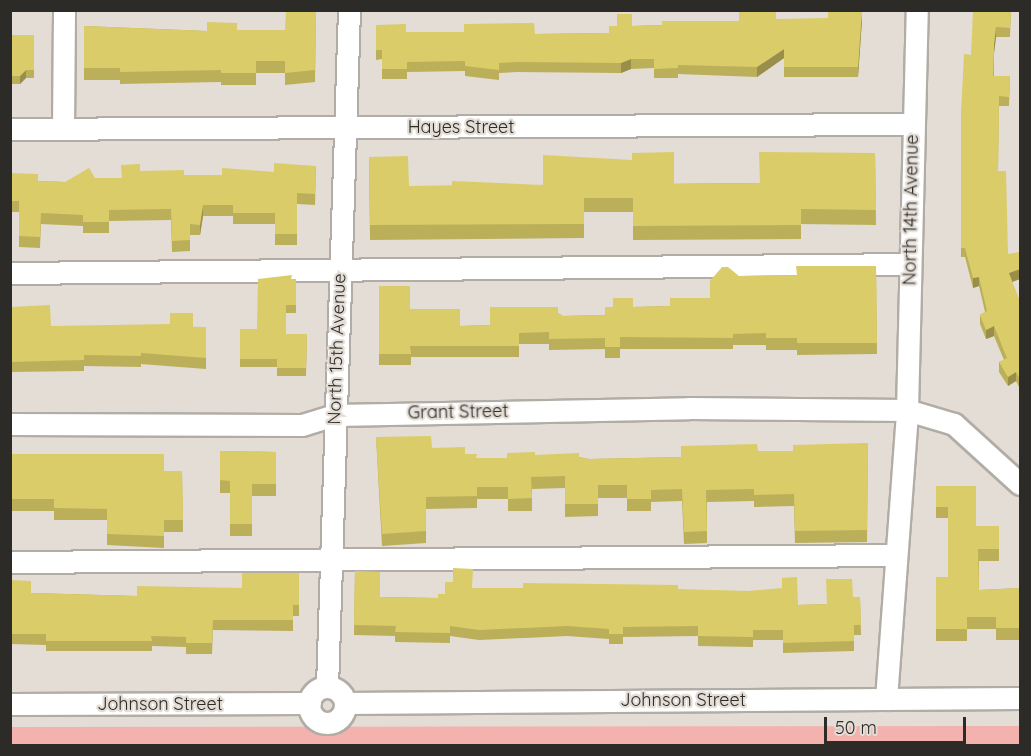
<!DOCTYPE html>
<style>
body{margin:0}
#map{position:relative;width:1031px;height:756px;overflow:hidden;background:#e3ddd6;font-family:Quicksand,sans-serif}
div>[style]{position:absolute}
.green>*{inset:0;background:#f3b2ad}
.roads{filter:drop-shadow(2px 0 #b1aca5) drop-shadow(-2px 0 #b1aca5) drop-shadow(0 2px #b1aca5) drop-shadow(0 -2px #b1aca5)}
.minor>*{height:21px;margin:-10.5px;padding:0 10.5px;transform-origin:10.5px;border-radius:10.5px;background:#fff}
.minor>.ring{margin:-10.5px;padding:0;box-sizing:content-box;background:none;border:21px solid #fff;border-radius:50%}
.wall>*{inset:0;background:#bbaf5a}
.shaded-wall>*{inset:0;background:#998f4a}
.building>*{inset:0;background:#dacc69}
span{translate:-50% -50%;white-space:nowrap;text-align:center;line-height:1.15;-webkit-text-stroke:4.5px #e3ddd6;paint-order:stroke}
.street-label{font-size:18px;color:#2d2b28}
.frame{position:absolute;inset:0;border:12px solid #2d2b28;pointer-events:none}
.scale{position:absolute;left:824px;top:717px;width:142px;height:27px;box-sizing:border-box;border:3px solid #2d2b28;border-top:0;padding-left:8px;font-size:18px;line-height:21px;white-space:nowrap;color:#2d2b28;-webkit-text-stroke:4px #e3ddd6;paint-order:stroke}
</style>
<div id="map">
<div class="green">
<i style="clip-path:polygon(1020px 726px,1020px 746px,10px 745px,11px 727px)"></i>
</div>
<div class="roads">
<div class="minor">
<i style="left:63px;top:128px;width:118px;rotate:-89.5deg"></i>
<i style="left:10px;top:129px;width:902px;rotate:-0.32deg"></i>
<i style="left:10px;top:273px;width:900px;rotate:-0.57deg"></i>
<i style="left:10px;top:424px;width:292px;rotate:0.2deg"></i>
<i style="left:302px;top:425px;width:34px;rotate:-17deg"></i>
<i style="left:335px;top:415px;width:354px;rotate:-1.1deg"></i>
<i style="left:689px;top:408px;width:218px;rotate:0.5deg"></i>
<i style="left:907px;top:410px;width:49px;rotate:16.6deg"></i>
<i style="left:954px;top:424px;width:89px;rotate:42.3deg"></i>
<i style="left:10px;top:562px;width:885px;rotate:-0.45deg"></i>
<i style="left:327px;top:687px;width:677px;rotate:-88.14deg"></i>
<i class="ring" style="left:309px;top:687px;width:15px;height:15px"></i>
<i style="left:886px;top:699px;width:290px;rotate:-85.8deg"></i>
<i style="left:907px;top:410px;width:400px;rotate:-88.6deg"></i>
<i style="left:345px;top:703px;width:675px;rotate:-0.42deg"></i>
<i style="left:10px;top:704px;width:300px;rotate:-0.2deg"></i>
</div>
</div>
<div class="wall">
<i style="clip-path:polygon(316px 10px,315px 82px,285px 85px,285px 73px,256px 73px,256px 85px,221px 85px,221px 82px,120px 84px,120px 80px,84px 80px,84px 26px,207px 31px,285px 30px)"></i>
<i style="clip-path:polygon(1011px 10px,1010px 37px,996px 37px,994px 53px,994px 76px,1010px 76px,1009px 106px,999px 106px,998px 171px,1008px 254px,1020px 257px,1020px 279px,1012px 282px,1020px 302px,1020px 389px,1016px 381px,1008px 386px,999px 372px,999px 362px,1004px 360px,994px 336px,986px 339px,980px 324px,980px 315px,985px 312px,979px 286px,973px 288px,965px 257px,961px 257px,961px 114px,971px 55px)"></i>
<i style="clip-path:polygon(776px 19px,862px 20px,858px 77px,784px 77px,784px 58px,757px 77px,678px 74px,678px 78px,654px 78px,654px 68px,631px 69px,621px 73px,517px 72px,499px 73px,499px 80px,465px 76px,465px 71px,407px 72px,407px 79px,382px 79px,382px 59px,376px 60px,376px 25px,406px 32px,535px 34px,609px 33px,632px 26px,662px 25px)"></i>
<i style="clip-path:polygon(10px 35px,34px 35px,34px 78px,26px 78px,20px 84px,10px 84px)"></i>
<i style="clip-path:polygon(875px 153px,876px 225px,801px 224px,801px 239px,633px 240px,633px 212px,584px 212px,584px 238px,370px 240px,369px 157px,409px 186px,759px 183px)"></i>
<i style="clip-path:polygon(316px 166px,315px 205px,297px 204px,297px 245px,275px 245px,275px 224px,233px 224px,233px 216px,203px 216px,200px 235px,190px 235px,190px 251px,172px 252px,171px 220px,109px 221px,109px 233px,83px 233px,83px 226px,41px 224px,40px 248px,19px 247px,19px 212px,10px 212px,10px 173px,38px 181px,65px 182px,95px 178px,121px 178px,140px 171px,184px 175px,222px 175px,274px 172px)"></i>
<i style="clip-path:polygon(876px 266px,877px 354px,797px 355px,797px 350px,766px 350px,766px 345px,733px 345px,733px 349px,620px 349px,620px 358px,605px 358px,605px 349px,549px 350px,549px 344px,519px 344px,519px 357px,411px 357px,411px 365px,379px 365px,379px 286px,410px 309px,460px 326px,490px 325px,558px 313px,563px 316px,605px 315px,633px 307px,670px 306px,710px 298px,739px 276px,797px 275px)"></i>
<i style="clip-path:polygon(291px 279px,296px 279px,296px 313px,286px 313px,286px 334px,307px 334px,306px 376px,277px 376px,277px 367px,240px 367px,240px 329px,257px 329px)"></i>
<i style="clip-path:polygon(10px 315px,51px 326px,206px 327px,206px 369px,141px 364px,141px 367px,84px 366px,84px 371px,10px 372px)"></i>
<i style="clip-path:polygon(376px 437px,465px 454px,476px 458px,507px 458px,535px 455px,579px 457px,589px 459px,681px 457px,758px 451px,793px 451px,868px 443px,867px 542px,795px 543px,794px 506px,754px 507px,754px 501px,707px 502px,707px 543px,684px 544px,682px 501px,651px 502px,651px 511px,627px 511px,627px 498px,598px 498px,598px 516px,565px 517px,565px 488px,532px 489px,532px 511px,508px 511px,508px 499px,477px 499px,477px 508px,426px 509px,426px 543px,382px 546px)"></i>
<i style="clip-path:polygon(220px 451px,276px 452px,276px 496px,252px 496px,252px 536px,230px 536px,230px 493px,220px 493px)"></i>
<i style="clip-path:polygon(10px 454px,164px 471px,182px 471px,183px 532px,164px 532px,164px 548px,107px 545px,107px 520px,54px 520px,54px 511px,10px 511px)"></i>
<i style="clip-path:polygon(936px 486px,976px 526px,999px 526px,999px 561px,979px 561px,979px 590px,1020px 588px,1020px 640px,996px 640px,996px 629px,967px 629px,967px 641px,936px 641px,936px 577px,948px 577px,948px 518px,936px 518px)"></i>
<i style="clip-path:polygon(355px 571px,380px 597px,438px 598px,445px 594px,472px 588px,678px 589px,798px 605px,827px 604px,853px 597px,860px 597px,861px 635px,854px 635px,854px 651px,783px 653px,783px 640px,753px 640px,753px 647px,698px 646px,698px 636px,623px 637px,623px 644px,609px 644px,609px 639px,567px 636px,479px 640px,450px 636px,450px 643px,395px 642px,395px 636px,354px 635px)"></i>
<i style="clip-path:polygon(299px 573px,299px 616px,293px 616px,293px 631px,213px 630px,212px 654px,186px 654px,186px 647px,152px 646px,152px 651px,46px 651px,46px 645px,10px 644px,10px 580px,31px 593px,137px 596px,242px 588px)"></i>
</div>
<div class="shaded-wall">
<i style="clip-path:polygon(862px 10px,862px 20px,858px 77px,858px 67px)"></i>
<i style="clip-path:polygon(996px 27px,996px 37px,994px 53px,994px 44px)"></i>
<i style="clip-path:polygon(784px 49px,784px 58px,757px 77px,757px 67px)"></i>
<i style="clip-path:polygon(631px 59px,631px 69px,621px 73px,621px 63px)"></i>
<i style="clip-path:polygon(26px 70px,26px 78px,20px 84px,20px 76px)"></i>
<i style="clip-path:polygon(203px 205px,203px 216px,200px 235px,200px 225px)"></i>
<i style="clip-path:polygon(1020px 269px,1020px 279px,1009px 283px,1009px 273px)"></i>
<i style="clip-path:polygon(979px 277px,979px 286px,973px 288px,973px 278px)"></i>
<i style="clip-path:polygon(994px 326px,994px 336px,986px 339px,986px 330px)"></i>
<i style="clip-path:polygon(1016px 372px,1016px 381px,1008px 386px,1008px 377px)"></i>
</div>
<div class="building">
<i style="clip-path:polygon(286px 10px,316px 10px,315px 70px,285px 73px,285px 61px,256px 61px,256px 73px,221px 73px,221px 70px,120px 72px,120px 68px,84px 68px,84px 26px,207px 31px,207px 22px,237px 23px,237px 30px,285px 30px)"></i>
<i style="clip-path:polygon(776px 10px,776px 19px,828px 18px,828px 10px,862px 10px,858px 67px,784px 67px,784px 49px,757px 67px,678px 65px,678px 68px,654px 69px,654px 59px,631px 59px,621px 63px,517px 62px,499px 63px,499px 70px,465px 66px,465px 61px,407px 62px,407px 69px,382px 69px,382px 50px,376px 50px,376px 25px,406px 24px,406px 32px,464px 32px,464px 24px,534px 23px,535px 34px,609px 33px,609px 26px,617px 26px,617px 14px,632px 14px,632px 26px,662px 25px,662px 21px,739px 21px,739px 11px)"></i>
<i style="clip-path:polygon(973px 10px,1011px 10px,1010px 28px,996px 27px,994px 44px,993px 76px,1010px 76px,1009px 97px,999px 96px,998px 171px,1006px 171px,1008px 254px,1019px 252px,1020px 257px,1020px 269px,1009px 273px,1020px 302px,1020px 379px,1016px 372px,1008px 377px,999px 362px,1007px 358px,994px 326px,986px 330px,980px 315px,987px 311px,979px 277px,973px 278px,965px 248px,961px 248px,961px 114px,964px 54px,971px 55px)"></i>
<i style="clip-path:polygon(10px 35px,34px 35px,34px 70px,26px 70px,20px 76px,10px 76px)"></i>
<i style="clip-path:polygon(674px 152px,674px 184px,760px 183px,759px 152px,875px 153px,876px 210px,801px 209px,801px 225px,633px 226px,633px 198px,584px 198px,584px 224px,370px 225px,369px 157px,408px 156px,409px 186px,452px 186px,452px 181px,543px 185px,543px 155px,632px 160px,632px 153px)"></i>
<i style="clip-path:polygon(274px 163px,316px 166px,315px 194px,297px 193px,297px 234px,275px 234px,275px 213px,233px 213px,233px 205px,203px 205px,200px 225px,190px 224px,190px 240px,172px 241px,171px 209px,109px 210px,109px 222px,83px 222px,83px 215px,41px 213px,40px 237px,19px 236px,19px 201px,10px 201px,10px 173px,38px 174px,38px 181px,65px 182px,89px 168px,95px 178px,122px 178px,121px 165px,140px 164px,140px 171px,184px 170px,184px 175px,222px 175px,222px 168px,274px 172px)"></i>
<i style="clip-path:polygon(796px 266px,876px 266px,877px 343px,797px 343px,797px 338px,766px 338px,766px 333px,733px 334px,733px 338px,620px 337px,620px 347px,605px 347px,605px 338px,549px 339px,549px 332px,519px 333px,519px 346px,410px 346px,411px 354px,379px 354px,379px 286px,410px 286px,410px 309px,460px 309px,460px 326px,490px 325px,490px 307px,558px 307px,558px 313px,563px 316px,605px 315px,605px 307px,613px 307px,613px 298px,633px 298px,633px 307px,670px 306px,670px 298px,710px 298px,710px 281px,722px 267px,728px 267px,739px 276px,797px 275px)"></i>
<i style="clip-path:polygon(292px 275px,291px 279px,296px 279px,296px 305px,286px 305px,286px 334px,307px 334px,306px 368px,277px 368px,277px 359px,240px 359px,240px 329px,257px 329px,258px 279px)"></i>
<i style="clip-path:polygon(50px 305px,51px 326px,170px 324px,170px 313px,193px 313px,193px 327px,206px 327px,206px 358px,141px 353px,141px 356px,84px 355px,84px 360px,10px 362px,11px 307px)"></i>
<i style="clip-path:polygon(431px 436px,432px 448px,465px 447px,465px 454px,477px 454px,476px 458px,507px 458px,507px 453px,535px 452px,535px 455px,579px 453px,579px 457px,589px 459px,681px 457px,681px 446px,757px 444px,758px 451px,793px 451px,793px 445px,868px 443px,867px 530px,795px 531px,794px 494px,754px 495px,754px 489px,706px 490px,707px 531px,684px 532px,682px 489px,651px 490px,651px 499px,627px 499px,627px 485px,598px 485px,598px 504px,565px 504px,565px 476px,531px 477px,532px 498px,508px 499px,508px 487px,477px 487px,477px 496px,426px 497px,426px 531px,382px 534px,376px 437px)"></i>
<i style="clip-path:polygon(220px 451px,276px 452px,276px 484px,252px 484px,252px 524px,230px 524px,230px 481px,220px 480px)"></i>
<i style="clip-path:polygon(10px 454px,164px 454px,164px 471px,182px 471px,183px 520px,164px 520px,164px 536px,107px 534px,107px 509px,54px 508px,54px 499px,10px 499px)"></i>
<i style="clip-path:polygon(936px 486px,976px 486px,976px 526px,999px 526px,999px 549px,978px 549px,979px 590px,1020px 588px,1020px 628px,996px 628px,996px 617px,967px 617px,967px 629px,936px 629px,936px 577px,948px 577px,948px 507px,936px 507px)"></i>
<i style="clip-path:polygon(453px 568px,473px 569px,472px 588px,523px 588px,523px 583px,678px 585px,678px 589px,748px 591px,782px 588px,782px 578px,797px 577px,798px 605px,827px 604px,826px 579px,852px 579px,853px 597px,860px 597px,861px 625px,854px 625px,854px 641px,783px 643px,783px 630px,753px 630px,753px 637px,698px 636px,698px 626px,623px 627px,623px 634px,609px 634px,609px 629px,567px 626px,479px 630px,450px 626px,450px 633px,395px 632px,396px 626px,354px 625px,355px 571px,380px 572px,380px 597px,438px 598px,438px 594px,445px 594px,445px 582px,453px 582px)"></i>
<i style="clip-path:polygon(242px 573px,299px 573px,299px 605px,293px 605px,293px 620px,213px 620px,212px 643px,186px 643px,186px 637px,151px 636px,152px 641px,46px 641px,46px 634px,10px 634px,10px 580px,31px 581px,31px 593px,137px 596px,137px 586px,242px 588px)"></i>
</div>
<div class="street-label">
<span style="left:461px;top:127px">Hayes Street</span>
<span style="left:911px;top:210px;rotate:-89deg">North 14th Avenue</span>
<span style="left:337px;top:349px;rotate:-88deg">North 15th Avenue</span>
<span style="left:458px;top:412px;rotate:-1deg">Grant Street</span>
<span style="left:683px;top:700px">Johnson Street</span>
<span style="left:160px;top:704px">Johnson Street</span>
</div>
<div class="frame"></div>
<div class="scale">50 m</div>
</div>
